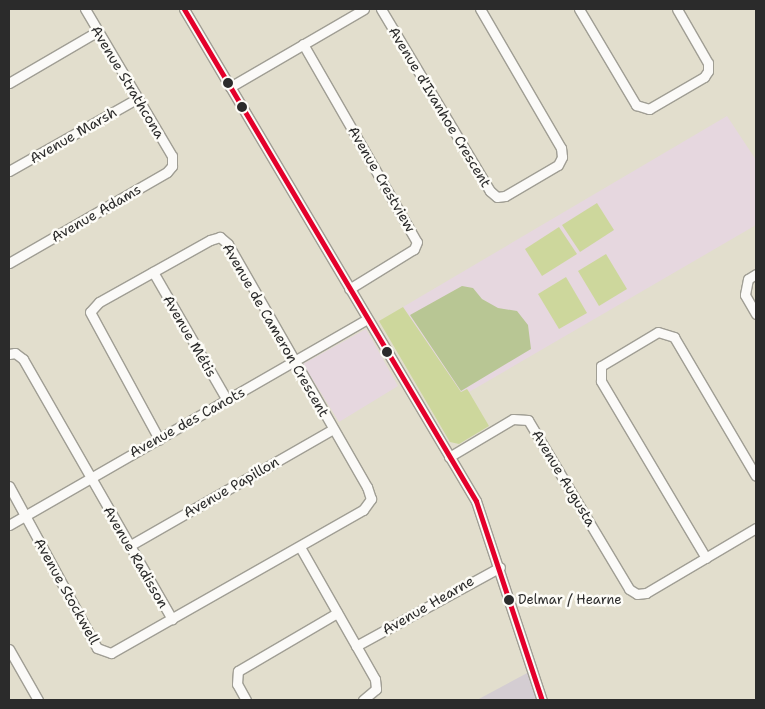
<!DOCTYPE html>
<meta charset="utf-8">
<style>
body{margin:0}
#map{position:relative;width:765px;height:709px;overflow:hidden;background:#e2decd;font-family:"Shantell Sans",sans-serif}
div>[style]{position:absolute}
.built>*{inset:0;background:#e6d7df}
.industrial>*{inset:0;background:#d4cdd2}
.green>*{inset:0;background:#cdd79c}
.forest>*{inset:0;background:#b8c694}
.roads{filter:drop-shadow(1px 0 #a09e94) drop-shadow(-1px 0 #a09e94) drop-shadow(0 1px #a09e94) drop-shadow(0 -1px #a09e94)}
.minor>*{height:9px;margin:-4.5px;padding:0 4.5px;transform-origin:4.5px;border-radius:4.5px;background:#fbfaf8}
.bus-1>*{height:5px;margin:-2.5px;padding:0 2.5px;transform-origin:2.5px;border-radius:2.5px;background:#e4002b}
.dots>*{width:14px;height:14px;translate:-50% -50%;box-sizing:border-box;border:2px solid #fdfcf7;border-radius:50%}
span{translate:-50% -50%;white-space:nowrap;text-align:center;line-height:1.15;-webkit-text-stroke:5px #fdfcf7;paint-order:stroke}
.bus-label{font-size:13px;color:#2b2b2b}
.left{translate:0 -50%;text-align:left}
.street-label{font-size:14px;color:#2b2b2b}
.frame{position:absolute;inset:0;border:10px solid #2b2b2b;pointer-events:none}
</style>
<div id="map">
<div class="built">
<i style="clip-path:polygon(727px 116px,756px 160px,756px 225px,469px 392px,467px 389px,461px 393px,403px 307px)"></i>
<i style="clip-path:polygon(366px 329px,398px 386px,339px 422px,303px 364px)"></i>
</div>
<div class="industrial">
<i style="clip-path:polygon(531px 671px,539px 700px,477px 700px)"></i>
</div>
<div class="green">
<i style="clip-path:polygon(597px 203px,614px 230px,580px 252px,562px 225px)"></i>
<i style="clip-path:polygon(559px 227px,577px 254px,542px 276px,525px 249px)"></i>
<i style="clip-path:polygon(606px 254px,627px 289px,599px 306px,578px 271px)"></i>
<i style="clip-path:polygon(566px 277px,587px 313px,559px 329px,538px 294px)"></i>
<i style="clip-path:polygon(403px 307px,461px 392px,467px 389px,469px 392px,489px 426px,459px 444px,450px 442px,379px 321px)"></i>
</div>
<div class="forest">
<i style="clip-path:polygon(462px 286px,473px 288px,482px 299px,498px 308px,517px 311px,528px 325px,531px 349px,461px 391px,410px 315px)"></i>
</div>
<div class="roads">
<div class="minor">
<i style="left:184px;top:9px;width:572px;rotate:59.31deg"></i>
<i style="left:476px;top:501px;width:210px;rotate:71.7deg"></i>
<i style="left:381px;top:9px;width:212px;rotate:59.1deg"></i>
<i style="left:490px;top:191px;width:9px;rotate:41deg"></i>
<i style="left:497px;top:197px;width:8px;rotate:-7deg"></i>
<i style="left:505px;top:196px;width:61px;rotate:-30.3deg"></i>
<i style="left:558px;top:165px;width:9px;rotate:-63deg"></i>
<i style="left:562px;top:157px;width:9px;rotate:-96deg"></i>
<i style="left:561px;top:148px;width:161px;rotate:-120.2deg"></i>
<i style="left:579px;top:9px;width:112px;rotate:59.3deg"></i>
<i style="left:636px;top:105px;width:14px;rotate:17deg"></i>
<i style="left:649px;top:109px;width:64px;rotate:-30.2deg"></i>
<i style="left:704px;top:77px;width:7px;rotate:-56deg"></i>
<i style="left:708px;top:71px;width:8px;rotate:-90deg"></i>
<i style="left:708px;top:63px;width:62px;rotate:-119.9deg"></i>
<i style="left:303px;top:44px;width:228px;rotate:60.1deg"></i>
<i style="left:417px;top:242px;width:8px;rotate:113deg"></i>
<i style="left:414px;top:249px;width:76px;rotate:148.4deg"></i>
<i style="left:9px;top:83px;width:103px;rotate:-30.3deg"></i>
<i style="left:230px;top:87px;width:155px;rotate:-30.2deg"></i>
<i style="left:9px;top:171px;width:148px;rotate:-29.5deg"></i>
<i style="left:9px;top:263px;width:182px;rotate:-29.9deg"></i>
<i style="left:167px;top:172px;width:8px;rotate:-50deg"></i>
<i style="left:172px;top:166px;width:10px;rotate:-90deg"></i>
<i style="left:172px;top:156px;width:171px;rotate:-120.6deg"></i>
<i style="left:153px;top:272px;width:148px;rotate:60deg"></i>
<i style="left:756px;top:274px;width:9px;rotate:148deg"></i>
<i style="left:748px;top:279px;width:16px;rotate:101deg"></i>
<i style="left:745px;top:295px;width:22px;rotate:60deg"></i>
<i style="left:9px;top:354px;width:6px;rotate:-9deg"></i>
<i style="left:15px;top:353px;width:10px;rotate:37deg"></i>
<i style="left:23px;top:359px;width:300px;rotate:60.2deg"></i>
<i style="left:449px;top:457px;width:74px;rotate:-30.7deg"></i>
<i style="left:513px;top:419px;width:15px;rotate:4deg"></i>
<i style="left:528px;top:420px;width:197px;rotate:59.1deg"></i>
<i style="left:629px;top:589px;width:9px;rotate:32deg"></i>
<i style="left:637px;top:594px;width:9px;rotate:-6deg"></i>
<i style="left:646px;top:593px;width:128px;rotate:-30.6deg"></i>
<i style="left:9px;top:486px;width:184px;rotate:61.5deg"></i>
<i style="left:97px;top:648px;width:15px;rotate:20deg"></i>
<i style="left:111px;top:653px;width:290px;rotate:-29.6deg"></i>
<i style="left:363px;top:510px;width:14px;rotate:-54deg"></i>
<i style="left:371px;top:499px;width:13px;rotate:-108deg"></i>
<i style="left:367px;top:487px;width:280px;rotate:-119.8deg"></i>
<i style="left:228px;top:244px;width:11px;rotate:-139deg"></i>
<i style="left:220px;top:237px;width:10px;rotate:163deg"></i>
<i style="left:210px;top:240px;width:127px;rotate:150.8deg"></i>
<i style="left:99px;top:302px;width:13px;rotate:132deg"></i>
<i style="left:90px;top:312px;width:145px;rotate:61.5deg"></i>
<i style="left:9px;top:525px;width:412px;rotate:-29.9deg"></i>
<i style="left:129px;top:546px;width:235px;rotate:-29.8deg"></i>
<i style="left:300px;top:547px;width:152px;rotate:60.4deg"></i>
<i style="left:375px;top:679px;width:10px;rotate:84deg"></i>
<i style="left:376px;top:689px;width:17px;rotate:140deg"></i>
<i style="left:706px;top:558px;width:206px;rotate:-120.7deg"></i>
<i style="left:601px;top:381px;width:15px;rotate:-90deg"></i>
<i style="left:601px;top:366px;width:66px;rotate:-30.8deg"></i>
<i style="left:658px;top:332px;width:17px;rotate:17deg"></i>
<i style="left:674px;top:337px;width:161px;rotate:59.5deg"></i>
<i style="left:356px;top:646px;width:164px;rotate:-28.7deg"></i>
<i style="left:9px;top:649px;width:59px;rotate:60.4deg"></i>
<i style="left:246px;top:700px;width:18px;rotate:-119deg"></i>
<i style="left:237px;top:684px;width:13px;rotate:-86deg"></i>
<i style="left:238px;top:671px;width:115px;rotate:-30.4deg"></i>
</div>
</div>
<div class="bus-1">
<i style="left:184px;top:9px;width:572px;rotate:59.31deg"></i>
<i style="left:476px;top:501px;width:210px;rotate:71.7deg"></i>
</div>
<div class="dots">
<i style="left:228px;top:83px;background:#2b2b2b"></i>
<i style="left:242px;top:107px;background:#2b2b2b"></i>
<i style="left:387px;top:352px;background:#2b2b2b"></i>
<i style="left:509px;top:600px;background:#2b2b2b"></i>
</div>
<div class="bus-label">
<span class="left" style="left:518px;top:600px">Delmar / Hearne</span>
</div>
<div class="street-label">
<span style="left:128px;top:82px;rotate:59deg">Avenue Strathcona</span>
<span style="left:440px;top:107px;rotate:59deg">Avenue d'Ivanhoe Crescent</span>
<span style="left:73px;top:135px;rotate:-30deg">Avenue Marsh</span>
<span style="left:382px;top:179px;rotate:60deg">Avenue Crestview</span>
<span style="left:96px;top:213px;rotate:-30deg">Avenue Adams</span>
<span style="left:276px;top:330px;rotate:60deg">Avenue de Cameron Crescent</span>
<span style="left:190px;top:336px;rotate:60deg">Avenue Métis</span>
<span style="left:187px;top:422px;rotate:-29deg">Avenue des Canots</span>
<span style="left:564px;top:478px;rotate:59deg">Avenue Augusta</span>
<span style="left:231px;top:487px;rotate:-30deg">Avenue Papillon</span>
<span style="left:136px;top:557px;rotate:60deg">Avenue Radisson</span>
<span style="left:67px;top:591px;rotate:61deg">Avenue Stockwell</span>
<span style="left:428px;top:605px;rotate:-30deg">Avenue Hearne</span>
</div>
<div class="frame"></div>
</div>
